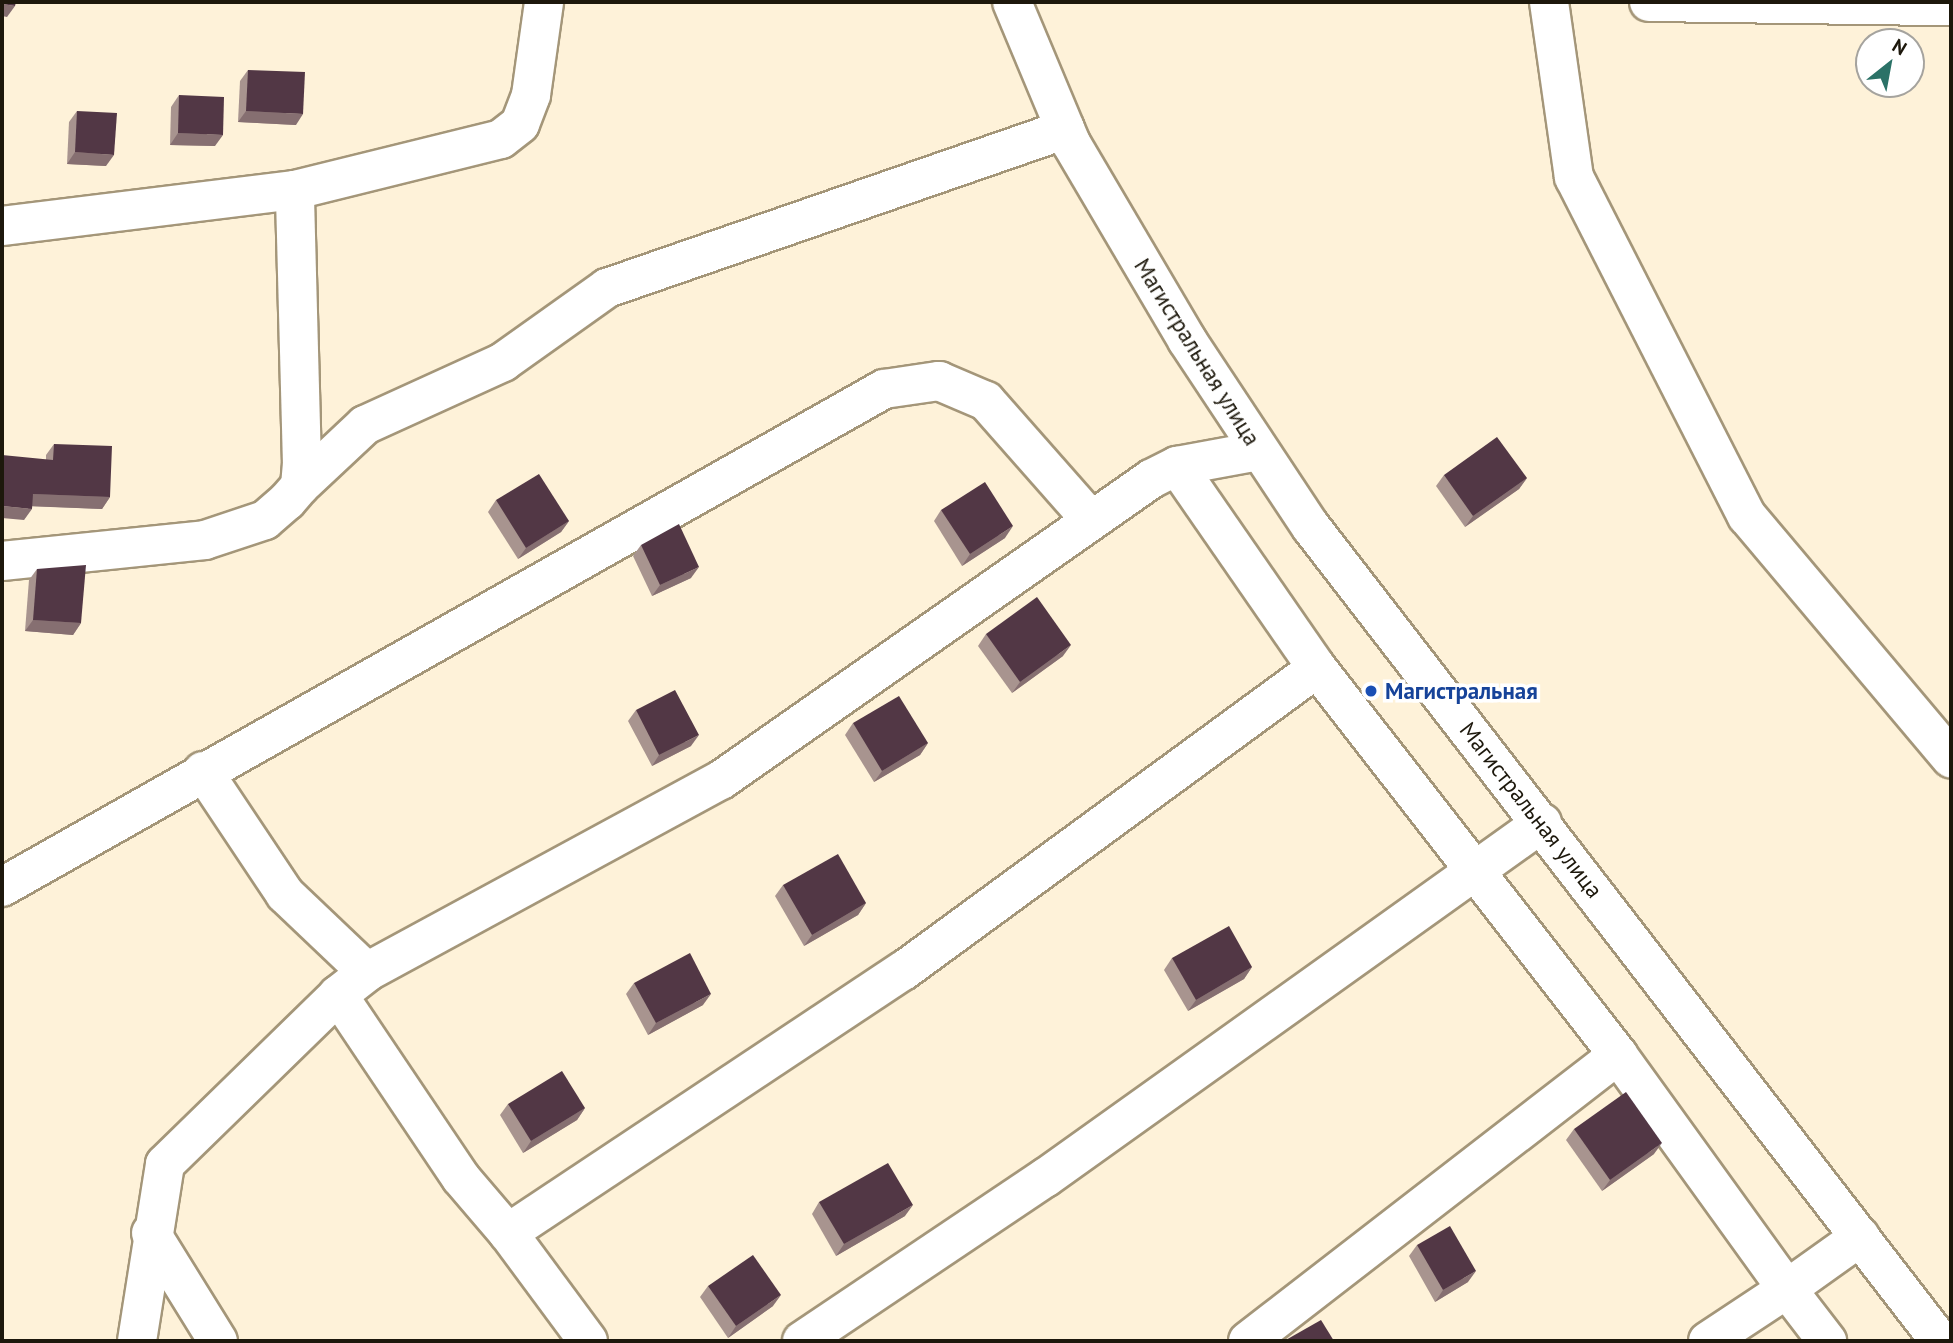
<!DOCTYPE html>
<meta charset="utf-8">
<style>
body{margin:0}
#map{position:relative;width:1953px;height:1343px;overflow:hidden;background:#fef2d9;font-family:"PT Sans",sans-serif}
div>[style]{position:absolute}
.roads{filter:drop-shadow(2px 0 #a49679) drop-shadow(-2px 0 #a49679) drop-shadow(0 2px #a49679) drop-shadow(0 -2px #a49679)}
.minor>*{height:38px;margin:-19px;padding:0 19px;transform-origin:19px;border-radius:19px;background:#fff}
.highway>*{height:38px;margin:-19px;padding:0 19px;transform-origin:19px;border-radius:19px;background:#fff}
.wall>*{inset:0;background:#a8948f}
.shaded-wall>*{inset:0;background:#866f71}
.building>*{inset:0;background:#523745}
.dots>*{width:19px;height:19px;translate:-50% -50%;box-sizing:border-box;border:4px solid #fff;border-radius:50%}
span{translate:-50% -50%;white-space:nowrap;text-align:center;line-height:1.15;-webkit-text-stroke:7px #fff;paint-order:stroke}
.street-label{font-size:23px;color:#1d180c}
.transit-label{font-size:23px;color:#164399;font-weight:700}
.left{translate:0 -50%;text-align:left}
.frame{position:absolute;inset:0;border:4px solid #1d180c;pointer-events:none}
.north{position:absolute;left:1855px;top:28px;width:70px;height:70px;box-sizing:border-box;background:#fff;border:2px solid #a5a39e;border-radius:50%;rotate:31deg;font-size:19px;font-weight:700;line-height:28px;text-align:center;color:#1d180c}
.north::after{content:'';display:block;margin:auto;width:24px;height:32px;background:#2b7267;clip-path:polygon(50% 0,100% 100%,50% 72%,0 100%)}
</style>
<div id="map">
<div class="roads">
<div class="minor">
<i style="left:1549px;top:2px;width:177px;rotate:81.9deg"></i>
<i style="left:1574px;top:177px;width:381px;rotate:63deg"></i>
<i style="left:1747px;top:516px;width:317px;rotate:49.9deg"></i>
<i style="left:1649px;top:2px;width:302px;rotate:0.8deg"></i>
<i style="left:2px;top:226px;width:295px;rotate:-7deg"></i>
<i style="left:1177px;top:466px;width:246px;rotate:55.3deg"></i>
<i style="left:1317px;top:668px;width:490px;rotate:52.1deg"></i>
<i style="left:1618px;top:1055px;width:289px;rotate:54.2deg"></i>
<i style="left:1787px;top:1289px;width:90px;rotate:-35.5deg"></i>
<i style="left:300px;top:486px;width:89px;rotate:-43.2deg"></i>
<i style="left:365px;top:425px;width:152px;rotate:-24.5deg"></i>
<i style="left:503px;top:362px;width:128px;rotate:-35.4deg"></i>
<i style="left:607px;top:288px;width:485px;rotate:-19.1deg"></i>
<i style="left:2px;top:561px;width:204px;rotate:-5.9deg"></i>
<i style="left:205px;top:540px;width:63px;rotate:-18.4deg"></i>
<i style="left:265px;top:520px;width:29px;rotate:-41deg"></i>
<i style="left:287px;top:501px;width:20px;rotate:-49deg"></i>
<i style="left:300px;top:486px;width:21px;rotate:-85deg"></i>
<i style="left:302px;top:465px;width:275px;rotate:-91.5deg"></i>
<i style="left:295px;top:190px;width:212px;rotate:-13.9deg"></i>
<i style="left:501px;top:139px;width:24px;rotate:-38deg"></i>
<i style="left:520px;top:124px;width:31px;rotate:-69deg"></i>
<i style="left:531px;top:95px;width:94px;rotate:-82deg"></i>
<i style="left:203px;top:771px;width:148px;rotate:56.3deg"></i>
<i style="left:285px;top:894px;width:113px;rotate:43.6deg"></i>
<i style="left:2px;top:887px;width:1013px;rotate:-29.45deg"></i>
<i style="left:884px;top:389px;width:56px;rotate:-8.3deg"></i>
<i style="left:939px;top:381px;width:51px;rotate:23.1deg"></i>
<i style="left:986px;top:401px;width:156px;rotate:48.6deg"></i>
<i style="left:338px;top:995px;width:220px;rotate:56.1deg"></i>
<i style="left:461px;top:1178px;width:72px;rotate:49.5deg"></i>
<i style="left:151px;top:1233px;width:127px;rotate:58.2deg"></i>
<i style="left:137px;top:1341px;width:179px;rotate:-81deg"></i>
<i style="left:165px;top:1164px;width:242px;rotate:-44.3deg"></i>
<i style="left:338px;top:995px;width:37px;rotate:-38deg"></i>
<i style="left:367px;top:972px;width:403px;rotate:-28.5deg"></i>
<i style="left:721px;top:780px;width:525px;rotate:-34.99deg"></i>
<i style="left:1151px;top:479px;width:29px;rotate:-27deg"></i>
<i style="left:1177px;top:466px;width:83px;rotate:-10.4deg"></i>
<i style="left:588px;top:1341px;width:134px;rotate:-126.5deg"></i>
<i style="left:508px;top:1233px;width:474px;rotate:-33.6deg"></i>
<i style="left:903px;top:971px;width:513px;rotate:-36.2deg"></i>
<i style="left:802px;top:1341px;width:293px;rotate:-33.9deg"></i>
<i style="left:1045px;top:1178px;width:611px;rotate:-35.54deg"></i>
<i style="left:1248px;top:1341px;width:468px;rotate:-37.7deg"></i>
<i style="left:1708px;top:1341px;width:95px;rotate:-33.4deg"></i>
<i style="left:1787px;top:1289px;width:66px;rotate:52.4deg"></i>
</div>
<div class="highway">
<i style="left:1012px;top:2px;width:153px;rotate:67.3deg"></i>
<i style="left:1071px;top:143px;width:229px;rotate:59.5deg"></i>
<i style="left:1187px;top:340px;width:224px;rotate:56.5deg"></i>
<i style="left:1311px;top:527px;width:1029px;rotate:52.31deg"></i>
</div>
</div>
<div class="wall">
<i style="clip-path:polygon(248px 70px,296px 125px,238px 122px,240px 81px)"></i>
<i style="clip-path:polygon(179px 95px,215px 146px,170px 145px,171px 107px)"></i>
<i style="clip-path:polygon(77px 111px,106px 166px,67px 164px,69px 122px)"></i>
<i style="clip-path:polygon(54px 444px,110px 497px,102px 509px,32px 506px,24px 520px,46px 459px,46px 455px)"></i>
<i style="clip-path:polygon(1444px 475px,1527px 478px,1519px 489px,1465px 527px,1436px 486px)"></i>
<i style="clip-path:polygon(496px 500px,569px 521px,561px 532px,518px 559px,488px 512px)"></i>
<i style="clip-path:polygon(941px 510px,1005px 538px,962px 566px,934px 521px)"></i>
<i style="clip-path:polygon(641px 545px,691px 578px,652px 596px,633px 556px)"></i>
<i style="clip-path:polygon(37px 569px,81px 623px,73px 635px,25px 631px,29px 580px)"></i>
<i style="clip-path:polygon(986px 634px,1063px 656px,1012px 693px,978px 646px)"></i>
<i style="clip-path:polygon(636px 710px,691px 746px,652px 766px,628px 721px)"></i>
<i style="clip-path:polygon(853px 723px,928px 743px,920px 755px,874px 782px,845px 735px)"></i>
<i style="clip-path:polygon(783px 885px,866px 903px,858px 915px,804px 946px,775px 896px)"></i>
<i style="clip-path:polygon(1172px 958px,1252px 967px,1244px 979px,1188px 1011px,1164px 970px)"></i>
<i style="clip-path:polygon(634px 983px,703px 1005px,648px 1035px,626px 994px)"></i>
<i style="clip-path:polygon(508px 1104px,585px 1108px,577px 1120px,523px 1153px,500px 1115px)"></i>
<i style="clip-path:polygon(1574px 1129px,1654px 1154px,1602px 1191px,1566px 1140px)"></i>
<i style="clip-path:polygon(819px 1202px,905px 1216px,836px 1256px,812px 1214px)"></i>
<i style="clip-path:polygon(1417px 1245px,1468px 1282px,1435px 1302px,1409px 1256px)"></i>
<i style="clip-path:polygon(708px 1286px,773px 1306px,728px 1338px,700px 1297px)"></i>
</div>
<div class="shaded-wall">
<i style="clip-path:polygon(2px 4px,15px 6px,7px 17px,2px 16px)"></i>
<i style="clip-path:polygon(246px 111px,303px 114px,296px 125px,238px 122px)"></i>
<i style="clip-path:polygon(178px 133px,223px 135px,215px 146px,170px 145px)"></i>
<i style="clip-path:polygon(75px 152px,114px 155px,106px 166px,67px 164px)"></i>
<i style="clip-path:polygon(1527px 478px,1519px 489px,1465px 527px,1473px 516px)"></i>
<i style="clip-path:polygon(33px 494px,110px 497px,102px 509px,25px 506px)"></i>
<i style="clip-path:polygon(2px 506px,32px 509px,24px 520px,2px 518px)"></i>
<i style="clip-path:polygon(569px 521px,561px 532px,518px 559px,526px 548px)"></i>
<i style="clip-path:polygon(1013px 526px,1005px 538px,962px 566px,970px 554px)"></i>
<i style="clip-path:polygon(699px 567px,691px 578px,652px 596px,660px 585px)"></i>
<i style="clip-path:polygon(33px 620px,81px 623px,73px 635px,25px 631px)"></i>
<i style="clip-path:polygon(1071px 645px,1063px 656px,1012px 693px,1020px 682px)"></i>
<i style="clip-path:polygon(699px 735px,691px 746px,652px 766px,659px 755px)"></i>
<i style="clip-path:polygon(928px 743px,920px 755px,874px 782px,882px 771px)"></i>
<i style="clip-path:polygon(866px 903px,858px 915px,804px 946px,812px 935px)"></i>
<i style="clip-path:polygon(1252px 967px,1244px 979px,1188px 1011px,1196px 1000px)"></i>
<i style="clip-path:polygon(711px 994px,703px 1005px,648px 1035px,656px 1023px)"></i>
<i style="clip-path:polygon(585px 1108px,577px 1120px,523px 1153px,531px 1141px)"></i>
<i style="clip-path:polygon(1662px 1143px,1654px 1154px,1602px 1191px,1610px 1180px)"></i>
<i style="clip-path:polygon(913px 1205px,905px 1216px,836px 1256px,844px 1244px)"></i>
<i style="clip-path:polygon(1476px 1271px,1468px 1282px,1435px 1302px,1443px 1290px)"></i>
<i style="clip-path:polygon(781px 1295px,773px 1306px,728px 1338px,736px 1326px)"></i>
</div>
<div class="building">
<i style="clip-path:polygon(2px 2px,16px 2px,15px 6px,2px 4px)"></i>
<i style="clip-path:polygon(248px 70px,305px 72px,303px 114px,246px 111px)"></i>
<i style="clip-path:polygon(179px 95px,224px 97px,223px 135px,178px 133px)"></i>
<i style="clip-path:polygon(77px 111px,117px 113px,114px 155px,75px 152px)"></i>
<i style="clip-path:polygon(1497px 437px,1527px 478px,1473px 516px,1444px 475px)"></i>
<i style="clip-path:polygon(54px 444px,112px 446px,110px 497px,33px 494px,32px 509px,2px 506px,2px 455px,53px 460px)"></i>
<i style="clip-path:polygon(539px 474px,569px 521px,526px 548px,496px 500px)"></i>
<i style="clip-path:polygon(985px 482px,1013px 526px,970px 554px,941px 510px)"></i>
<i style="clip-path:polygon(679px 524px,699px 567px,660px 585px,641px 545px)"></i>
<i style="clip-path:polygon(86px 565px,81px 623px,33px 620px,37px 569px)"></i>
<i style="clip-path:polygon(1037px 597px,1071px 645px,1020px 682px,986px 634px)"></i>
<i style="clip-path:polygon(675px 690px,699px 735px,659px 755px,636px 710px)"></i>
<i style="clip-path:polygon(899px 696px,928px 743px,882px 771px,853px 723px)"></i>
<i style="clip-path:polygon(838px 854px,866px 903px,812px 935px,783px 885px)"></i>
<i style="clip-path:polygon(1229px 926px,1252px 967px,1196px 1000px,1172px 958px)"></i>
<i style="clip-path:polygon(690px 953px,711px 994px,656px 1023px,634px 983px)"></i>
<i style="clip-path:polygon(562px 1071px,585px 1108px,531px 1141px,508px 1104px)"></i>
<i style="clip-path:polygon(1626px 1092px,1662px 1143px,1610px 1180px,1574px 1129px)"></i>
<i style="clip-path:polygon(888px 1163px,913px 1205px,844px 1244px,819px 1202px)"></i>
<i style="clip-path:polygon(1450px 1226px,1476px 1271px,1443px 1290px,1417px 1245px)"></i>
<i style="clip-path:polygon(753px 1255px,781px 1295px,736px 1326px,708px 1286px)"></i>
<i style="clip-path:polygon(1321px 1320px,1334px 1341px,1284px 1341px)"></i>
</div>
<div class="dots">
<i style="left:1371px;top:691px;background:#1a4fb4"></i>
</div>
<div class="street-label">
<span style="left:1197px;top:352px;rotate:58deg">Магистральная улица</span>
<span style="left:1531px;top:810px;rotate:52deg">Магистральная улица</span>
</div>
<div class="transit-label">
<span class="left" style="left:1385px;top:691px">Магистральная</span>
</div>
<div class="frame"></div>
<div class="north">N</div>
</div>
